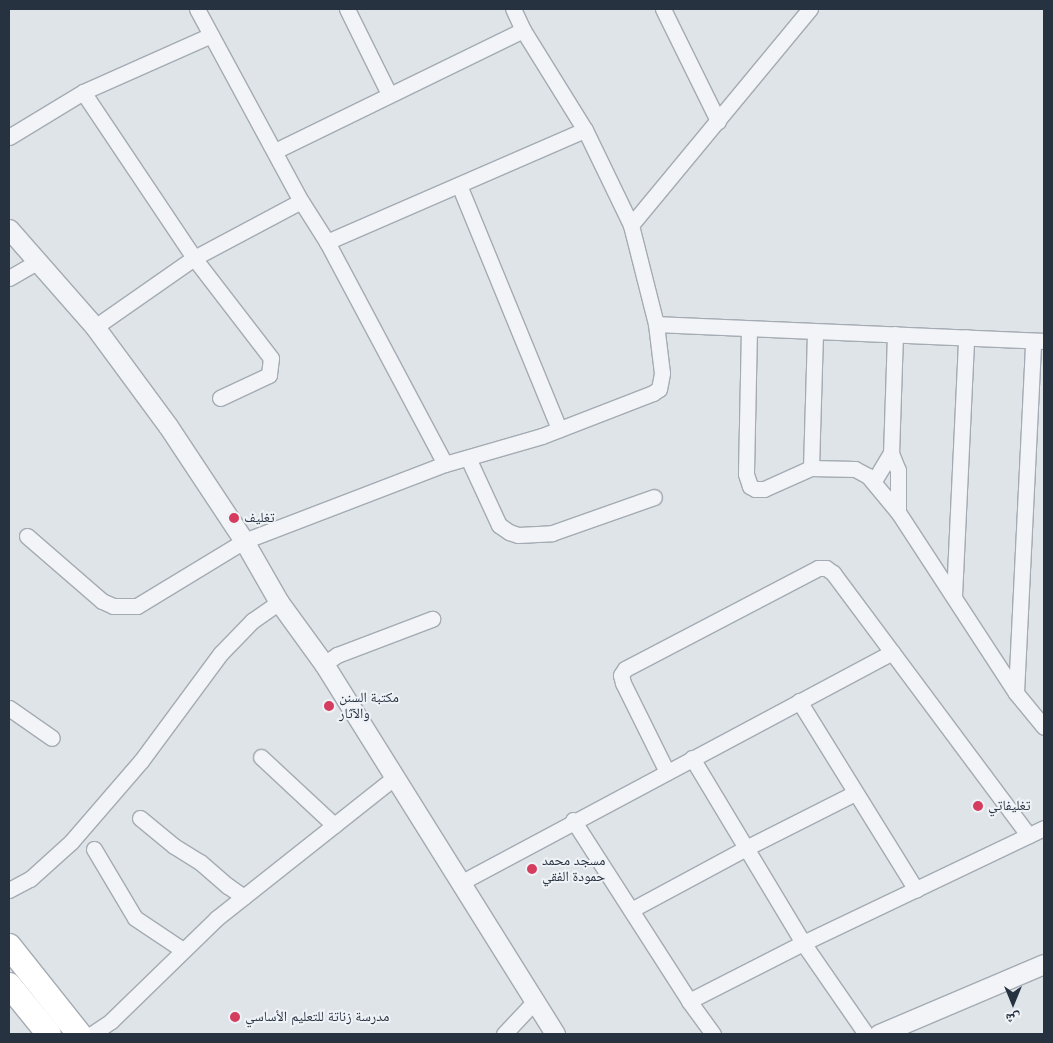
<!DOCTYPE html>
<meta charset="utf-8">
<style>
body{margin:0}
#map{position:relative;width:1053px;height:1043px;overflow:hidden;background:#dfe4e9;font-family:"Fira Sans","Noto Naskh Arabic",sans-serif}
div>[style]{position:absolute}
.roads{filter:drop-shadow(1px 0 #a4abb3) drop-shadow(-1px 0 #a4abb3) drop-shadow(0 1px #a4abb3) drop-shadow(0 -1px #a4abb3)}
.minor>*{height:15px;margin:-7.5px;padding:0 7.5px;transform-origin:7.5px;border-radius:7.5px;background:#f2f4f7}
.tertiary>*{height:19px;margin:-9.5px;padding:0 9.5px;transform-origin:9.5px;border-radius:9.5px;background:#f2f4f7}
.primary>*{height:24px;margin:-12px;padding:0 12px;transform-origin:12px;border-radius:12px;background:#fff}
.dots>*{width:14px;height:14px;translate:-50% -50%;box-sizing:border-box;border:2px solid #eff3f7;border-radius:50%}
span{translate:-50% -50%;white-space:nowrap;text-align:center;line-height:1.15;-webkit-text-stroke:4px #eff3f7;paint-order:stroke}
.poi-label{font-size:14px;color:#273241}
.left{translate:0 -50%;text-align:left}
.frame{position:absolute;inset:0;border:10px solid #273241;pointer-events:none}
.north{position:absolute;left:988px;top:978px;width:50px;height:50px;-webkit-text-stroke:4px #eff3f7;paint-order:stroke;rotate:180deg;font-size:14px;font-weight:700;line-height:20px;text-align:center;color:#273241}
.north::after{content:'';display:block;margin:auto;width:18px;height:22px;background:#273241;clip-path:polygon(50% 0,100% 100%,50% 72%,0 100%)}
</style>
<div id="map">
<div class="roads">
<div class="minor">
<i style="left:197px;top:9px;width:218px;rotate:61.6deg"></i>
<i style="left:301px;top:201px;width:49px;rotate:57.6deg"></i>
<i style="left:327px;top:242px;width:251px;rotate:62deg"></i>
<i style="left:347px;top:9px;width:95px;rotate:63.7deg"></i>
<i style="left:663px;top:9px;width:125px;rotate:63.8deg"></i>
<i style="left:83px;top:92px;width:140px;rotate:-24deg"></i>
<i style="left:9px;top:137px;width:87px;rotate:-31.3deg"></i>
<i style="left:83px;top:92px;width:200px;rotate:56.2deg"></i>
<i style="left:194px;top:258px;width:126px;rotate:52.4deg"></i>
<i style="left:271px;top:358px;width:17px;rotate:97deg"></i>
<i style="left:269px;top:375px;width:54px;rotate:154.9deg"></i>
<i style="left:275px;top:151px;width:276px;rotate:-26deg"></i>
<i style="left:459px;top:185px;width:264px;rotate:67.7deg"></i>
<i style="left:631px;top:225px;width:281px;rotate:-50.4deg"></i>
<i style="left:327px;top:242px;width:281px;rotate:-23.5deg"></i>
<i style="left:9px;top:278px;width:34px;rotate:-30deg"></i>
<i style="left:656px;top:324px;width:388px;rotate:2.5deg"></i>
<i style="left:95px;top:327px;width:121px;rotate:-34.9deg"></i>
<i style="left:194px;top:258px;width:121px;rotate:-28deg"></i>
<i style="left:749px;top:329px;width:145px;rotate:91.2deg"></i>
<i style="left:746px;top:474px;width:13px;rotate:72deg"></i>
<i style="left:750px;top:486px;width:6px;rotate:31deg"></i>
<i style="left:755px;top:489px;width:9px"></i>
<i style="left:764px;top:489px;width:51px;rotate:-24.1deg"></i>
<i style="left:811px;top:468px;width:44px;rotate:1.3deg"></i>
<i style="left:855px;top:469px;width:15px;rotate:28deg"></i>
<i style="left:868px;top:476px;width:47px;rotate:50.2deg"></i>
<i style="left:898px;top:512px;width:216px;rotate:56.9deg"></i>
<i style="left:1016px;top:693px;width:44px;rotate:50.5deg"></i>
<i style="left:895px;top:334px;width:119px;rotate:91.9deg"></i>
<i style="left:891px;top:453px;width:18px;rotate:68deg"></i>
<i style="left:898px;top:470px;width:42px;rotate:90deg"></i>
<i style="left:468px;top:458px;width:74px;rotate:65.2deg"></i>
<i style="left:499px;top:525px;width:12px;rotate:35deg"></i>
<i style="left:509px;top:532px;width:9px;rotate:18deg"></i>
<i style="left:518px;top:535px;width:34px;rotate:-3deg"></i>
<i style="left:552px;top:533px;width:108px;rotate:-19.4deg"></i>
<i style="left:811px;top:468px;width:136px;rotate:-88.3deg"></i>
<i style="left:874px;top:481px;width:33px;rotate:-59deg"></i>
<i style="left:27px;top:536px;width:99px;rotate:40.9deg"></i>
<i style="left:102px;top:601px;width:12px;rotate:24deg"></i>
<i style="left:113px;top:606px;width:24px"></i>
<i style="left:137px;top:606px;width:125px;rotate:-31.3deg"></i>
<i style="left:244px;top:541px;width:215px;rotate:-21deg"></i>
<i style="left:445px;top:464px;width:101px;rotate:-16.1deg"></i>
<i style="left:542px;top:436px;width:119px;rotate:-21.2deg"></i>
<i style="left:653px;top:393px;width:7px;rotate:-34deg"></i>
<i style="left:659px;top:389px;width:16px;rotate:-79deg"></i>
<i style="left:662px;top:373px;width:49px;rotate:-97deg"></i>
<i style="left:656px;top:324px;width:102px;rotate:-104.2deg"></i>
<i style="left:631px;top:225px;width:106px;rotate:-115.8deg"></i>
<i style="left:585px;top:130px;width:118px;rotate:-121.8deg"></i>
<i style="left:523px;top:30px;width:23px;rotate:-115deg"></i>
<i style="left:954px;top:596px;width:259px;rotate:-87.3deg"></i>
<i style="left:324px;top:664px;width:16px;rotate:-35deg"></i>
<i style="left:337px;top:655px;width:102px;rotate:-20.8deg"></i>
<i style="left:1016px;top:693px;width:352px;rotate:-87.2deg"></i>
<i style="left:799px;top:701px;width:222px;rotate:58.2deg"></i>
<i style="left:9px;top:708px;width:52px;rotate:34.9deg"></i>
<i style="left:261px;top:757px;width:100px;rotate:43deg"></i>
<i style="left:692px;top:758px;width:216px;rotate:59deg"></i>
<i style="left:803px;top:943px;width:111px;rotate:55.3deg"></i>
<i style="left:667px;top:772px;width:99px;rotate:-116.3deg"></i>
<i style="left:623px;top:683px;width:8px;rotate:-104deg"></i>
<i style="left:621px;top:675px;width:7px;rotate:-56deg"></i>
<i style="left:625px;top:669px;width:218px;rotate:-27.6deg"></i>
<i style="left:818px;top:568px;width:8px"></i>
<i style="left:826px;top:568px;width:9px;rotate:36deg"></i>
<i style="left:833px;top:573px;width:327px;rotate:53.3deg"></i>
<i style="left:140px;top:818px;width:44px;rotate:39.5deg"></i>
<i style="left:174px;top:846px;width:31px;rotate:32deg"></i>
<i style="left:200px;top:862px;width:37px;rotate:41deg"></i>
<i style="left:228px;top:886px;width:19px;rotate:35deg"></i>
<i style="left:573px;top:820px;width:215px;rotate:57.3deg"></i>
<i style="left:689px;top:1001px;width:41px;rotate:54deg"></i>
<i style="left:94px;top:849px;width:80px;rotate:59.3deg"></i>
<i style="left:135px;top:918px;width:58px;rotate:33.7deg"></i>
<i style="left:460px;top:883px;width:490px;rotate:-28.1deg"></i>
<i style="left:9px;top:890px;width:24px;rotate:-28deg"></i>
<i style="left:30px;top:879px;width:55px;rotate:-42.1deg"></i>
<i style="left:71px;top:842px;width:107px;rotate:-49.2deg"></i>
<i style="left:141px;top:761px;width:134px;rotate:-53.5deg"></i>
<i style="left:221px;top:653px;width:45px;rotate:-45.9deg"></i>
<i style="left:252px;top:621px;width:33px;rotate:-35deg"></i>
<i style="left:631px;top:910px;width:131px;rotate:-28.3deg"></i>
<i style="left:746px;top:848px;width:122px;rotate:-26.8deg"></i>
<i style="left:689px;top:1001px;width:128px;rotate:-27deg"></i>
<i style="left:803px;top:943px;width:267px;rotate:-25.5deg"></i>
<i style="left:92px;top:1034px;width:23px;rotate:-34deg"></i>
<i style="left:111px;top:1021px;width:148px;rotate:-44.2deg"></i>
<i style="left:217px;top:918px;width:227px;rotate:-38.4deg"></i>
<i style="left:504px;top:1034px;width:45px;rotate:-46.8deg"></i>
</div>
<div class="tertiary">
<i style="left:9px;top:229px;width:130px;rotate:48.7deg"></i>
<i style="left:95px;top:327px;width:123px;rotate:53.6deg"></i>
<i style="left:168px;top:426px;width:138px;rotate:56.5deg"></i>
<i style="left:244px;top:541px;width:70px;rotate:60.2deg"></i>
<i style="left:279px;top:602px;width:77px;rotate:54deg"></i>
<i style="left:324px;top:664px;width:436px;rotate:58deg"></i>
<i style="left:879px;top:1034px;width:179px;rotate:-23deg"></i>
</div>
<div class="primary">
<i style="left:9px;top:946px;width:112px;rotate:51.5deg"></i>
<i style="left:9px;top:985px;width:63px;rotate:50.8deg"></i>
</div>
</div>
<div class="dots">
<i style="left:234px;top:518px;background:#d53d5e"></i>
<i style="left:329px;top:706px;background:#d53d5e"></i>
<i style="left:978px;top:806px;background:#d53d5e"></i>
<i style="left:532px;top:869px;background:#d53d5e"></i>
<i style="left:235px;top:1017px;background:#d53d5e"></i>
</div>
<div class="poi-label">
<span class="left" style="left:244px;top:518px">تغليف</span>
<span class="left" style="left:339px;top:706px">مكتبة السنن<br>والآثار</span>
<span class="left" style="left:988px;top:806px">تغليفاتي</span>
<span class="left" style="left:542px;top:869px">مسجد محمد<br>حمودة الفقي</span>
<span class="left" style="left:245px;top:1017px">مدرسة زناتة للتعليم الأساسي</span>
</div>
<div class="frame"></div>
<div class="north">ش</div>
</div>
